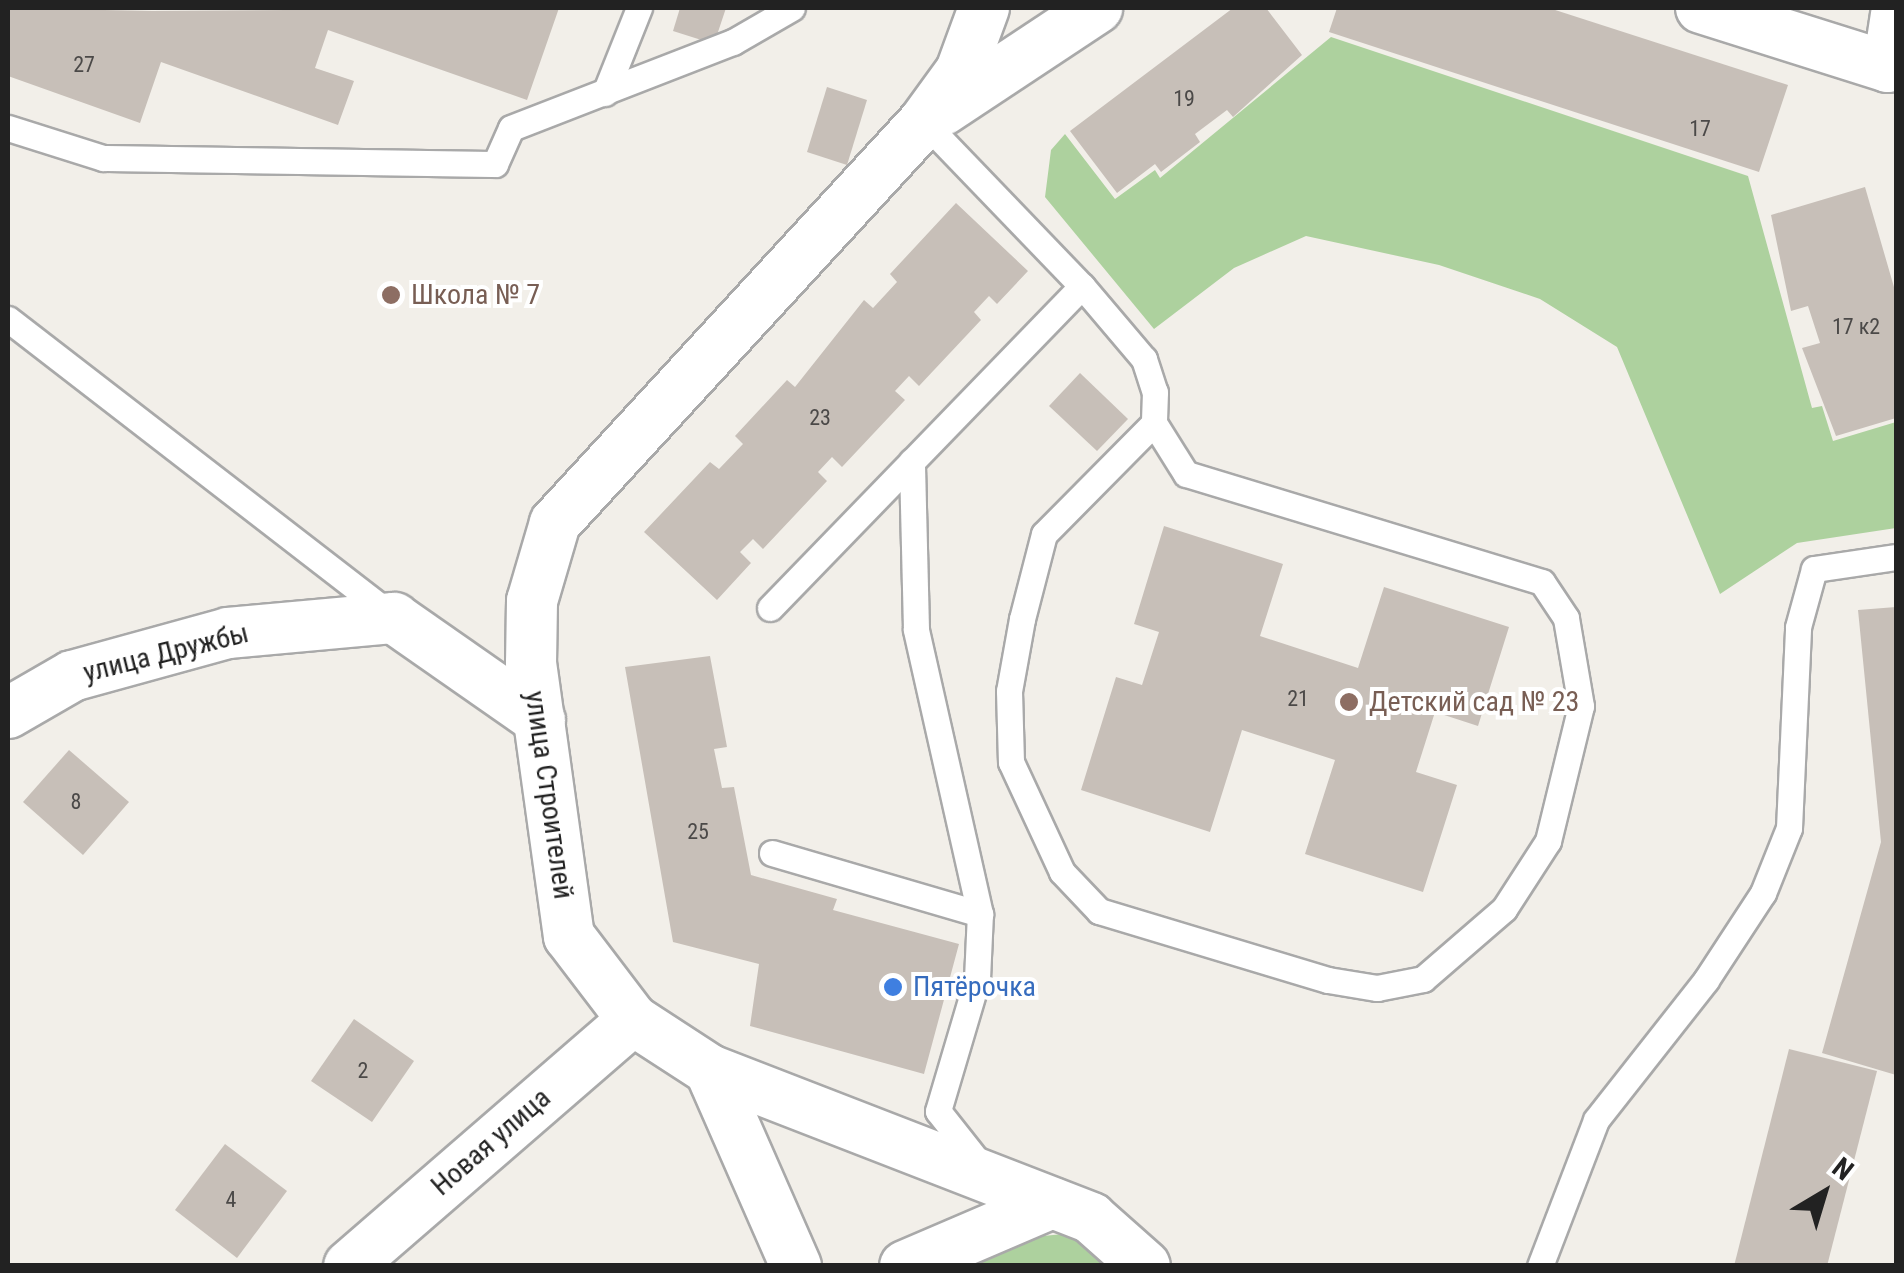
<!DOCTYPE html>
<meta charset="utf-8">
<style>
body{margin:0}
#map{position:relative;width:1904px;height:1273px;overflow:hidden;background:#f2efe9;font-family:"Roboto Condensed",sans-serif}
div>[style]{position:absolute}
.forest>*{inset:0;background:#add19e}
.building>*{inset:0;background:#c7bfb8}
.roads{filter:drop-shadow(2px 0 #a9a9a9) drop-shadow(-2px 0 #a9a9a9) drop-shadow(0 2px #a9a9a9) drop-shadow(0 -2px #a9a9a9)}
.service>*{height:25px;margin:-12.5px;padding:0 12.5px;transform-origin:12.5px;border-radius:12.5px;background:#fff}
.minor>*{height:50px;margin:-25px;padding:0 25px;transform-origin:25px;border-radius:25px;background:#fff}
.dots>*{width:28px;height:28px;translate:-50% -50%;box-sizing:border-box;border:5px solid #fff;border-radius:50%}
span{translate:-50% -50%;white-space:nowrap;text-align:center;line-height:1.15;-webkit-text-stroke:8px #fff;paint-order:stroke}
.number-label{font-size:22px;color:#4b4948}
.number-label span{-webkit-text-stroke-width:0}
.education-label{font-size:28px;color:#785e54}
.left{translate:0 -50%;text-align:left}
.street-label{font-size:28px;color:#222}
.shop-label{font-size:28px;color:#366cbe}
.frame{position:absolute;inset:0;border:10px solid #222;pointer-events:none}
.north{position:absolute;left:1774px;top:1143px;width:100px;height:100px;-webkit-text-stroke:8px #fff;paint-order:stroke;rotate:38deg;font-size:28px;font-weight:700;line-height:40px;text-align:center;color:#222}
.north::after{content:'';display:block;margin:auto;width:35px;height:45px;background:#222;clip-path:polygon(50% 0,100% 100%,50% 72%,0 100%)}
</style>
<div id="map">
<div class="forest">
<i style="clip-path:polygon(1331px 37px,1748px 176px,1812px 408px,1822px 406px,1833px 441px,1896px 422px,1896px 528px,1797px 543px,1720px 594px,1617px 347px,1540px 299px,1439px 265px,1306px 236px,1234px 268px,1154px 329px,1045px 197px,1051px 150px,1065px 134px,1115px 199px,1155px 170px,1160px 178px)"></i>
<i style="clip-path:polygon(1074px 1233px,1132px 1266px,955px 1266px,1022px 1238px)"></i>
</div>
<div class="building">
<i style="clip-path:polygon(8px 8px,152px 11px,559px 8px,527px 100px,328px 30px,315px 68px,354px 81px,338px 125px,161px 62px,140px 123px,8px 76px)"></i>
<i style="clip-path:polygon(680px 8px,726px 8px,714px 44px,673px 31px)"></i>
<i style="clip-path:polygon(1233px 8px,1266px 8px,1302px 55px,1233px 117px,1227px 110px,1195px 134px,1200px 142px,1161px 172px,1155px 164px,1117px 193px,1070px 131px)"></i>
<i style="clip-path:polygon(1337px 8px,1549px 8px,1788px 85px,1759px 172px,1329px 32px)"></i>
<i style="clip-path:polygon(827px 87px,867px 100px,847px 165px,807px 152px)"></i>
<i style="clip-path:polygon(1865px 187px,1896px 294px,1896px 418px,1836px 436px,1802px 348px,1820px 343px,1808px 306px,1791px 311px,1771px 215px)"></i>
<i style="clip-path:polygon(956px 203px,1028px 271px,997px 304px,989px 296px,974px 312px,981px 320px,919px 386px,909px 376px,895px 391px,905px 400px,842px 467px,832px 457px,818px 472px,827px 481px,763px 549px,753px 539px,740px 552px,751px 563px,717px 600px,644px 532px,710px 462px,719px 469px,743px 444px,735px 436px,787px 380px,795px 387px,864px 300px,873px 308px,897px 282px,890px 274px)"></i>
<i style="clip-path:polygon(1080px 373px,1128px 419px,1097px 451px,1049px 406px)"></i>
<i style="clip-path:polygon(1164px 526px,1283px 564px,1260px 636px,1358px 668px,1384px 587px,1509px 627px,1478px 726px,1435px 712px,1416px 772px,1457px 785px,1423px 892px,1305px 854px,1335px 760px,1242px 730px,1210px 832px,1081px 790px,1116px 677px,1142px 685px,1159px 632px,1134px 624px)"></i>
<i style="clip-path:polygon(1896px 607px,1896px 1075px,1822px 1053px,1881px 842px,1858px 610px)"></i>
<i style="clip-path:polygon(710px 656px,727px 747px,714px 749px,722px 788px,734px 787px,751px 875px,837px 899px,833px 910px,959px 944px,924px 1074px,750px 1026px,759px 964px,673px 942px,625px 667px)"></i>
<i style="clip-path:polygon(69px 750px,129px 802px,83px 855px,23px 802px)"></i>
<i style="clip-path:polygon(354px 1019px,414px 1061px,372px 1122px,311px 1081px)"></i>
<i style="clip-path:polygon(1789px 1049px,1877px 1071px,1827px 1266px,1734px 1266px)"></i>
<i style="clip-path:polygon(225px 1144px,287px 1191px,237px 1258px,175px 1210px)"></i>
</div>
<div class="roads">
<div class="service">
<i style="left:605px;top:93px;width:92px;rotate:-68.2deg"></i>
<i style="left:924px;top:122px;width:228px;rotate:46.1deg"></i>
<i style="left:1082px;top:286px;width:96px;rotate:49.7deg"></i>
<i style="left:1144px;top:359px;width:35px;rotate:72deg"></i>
<i style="left:1155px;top:392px;width:31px;rotate:92deg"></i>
<i style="left:1154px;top:423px;width:156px;rotate:134.7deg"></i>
<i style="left:1044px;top:534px;width:88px;rotate:104.5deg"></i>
<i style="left:1022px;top:619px;width:73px;rotate:100.2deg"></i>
<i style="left:1009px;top:691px;width:71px;rotate:88.4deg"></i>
<i style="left:1011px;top:762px;width:121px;rotate:65.1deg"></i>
<i style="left:1062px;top:872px;width:54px;rotate:46.5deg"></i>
<i style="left:1099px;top:911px;width:239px;rotate:16.8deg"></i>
<i style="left:1328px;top:980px;width:50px;rotate:9.3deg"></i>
<i style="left:1377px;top:988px;width:47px;rotate:-11.1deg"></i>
<i style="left:1423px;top:979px;width:107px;rotate:-40.8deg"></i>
<i style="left:1504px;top:909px;width:81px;rotate:-57.1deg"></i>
<i style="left:1548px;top:841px;width:139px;rotate:-76.3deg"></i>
<i style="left:1581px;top:706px;width:89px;rotate:-99.7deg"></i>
<i style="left:1566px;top:618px;width:43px;rotate:-123.7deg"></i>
<i style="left:1542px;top:582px;width:372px;rotate:-163.1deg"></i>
<i style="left:1186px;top:474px;width:60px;rotate:-122.1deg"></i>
<i style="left:8px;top:128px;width:100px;rotate:17.5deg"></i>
<i style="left:103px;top:158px;width:392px;rotate:0.9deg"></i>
<i style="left:495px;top:164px;width:39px;rotate:-66deg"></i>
<i style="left:511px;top:128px;width:238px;rotate:-21.2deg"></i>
<i style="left:733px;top:42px;width:68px;rotate:-30deg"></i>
<i style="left:8px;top:319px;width:483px;rotate:37.7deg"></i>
<i style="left:770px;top:608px;width:448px;rotate:-45.9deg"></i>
<i style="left:772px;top:853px;width:217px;rotate:16.3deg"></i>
<i style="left:980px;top:914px;width:292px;rotate:-102.7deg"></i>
<i style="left:916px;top:629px;width:168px;rotate:-91.4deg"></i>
<i style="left:979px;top:1163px;width:66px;rotate:-128.3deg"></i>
<i style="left:938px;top:1111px;width:138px;rotate:-73.5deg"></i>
<i style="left:977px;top:979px;width:65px;rotate:-87.4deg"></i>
<i style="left:1540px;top:1266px;width:156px;rotate:-69deg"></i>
<i style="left:1596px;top:1120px;width:178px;rotate:-51.8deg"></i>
<i style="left:1706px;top:980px;width:104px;rotate:-56.8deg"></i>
<i style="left:1763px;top:893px;width:70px;rotate:-68.2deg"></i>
<i style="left:1789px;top:828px;width:201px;rotate:-87.4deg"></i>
<i style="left:1798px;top:627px;width:60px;rotate:-74.6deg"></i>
<i style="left:1814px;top:569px;width:83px;rotate:-8.3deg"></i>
</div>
<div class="minor">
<i style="left:984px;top:8px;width:67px;rotate:110.1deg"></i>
<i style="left:961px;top:71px;width:63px;rotate:126deg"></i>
<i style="left:924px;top:122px;width:545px;rotate:132.62deg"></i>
<i style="left:555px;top:523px;width:81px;rotate:106.4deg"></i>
<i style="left:532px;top:601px;width:62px;rotate:90.9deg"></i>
<i style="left:531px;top:663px;width:276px;rotate:82.1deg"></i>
<i style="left:569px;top:936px;width:106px;rotate:52.7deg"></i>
<i style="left:633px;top:1020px;width:92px;rotate:33deg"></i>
<i style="left:710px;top:1070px;width:409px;rotate:21.2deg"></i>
<i style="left:1091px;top:1218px;width:72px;rotate:41.6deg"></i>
<i style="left:1701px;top:8px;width:196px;rotate:17.5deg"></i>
<i style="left:1888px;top:67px;width:53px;rotate:-81.3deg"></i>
<i style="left:943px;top:110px;width:185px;rotate:-33.5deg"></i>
<i style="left:8px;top:713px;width:74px;rotate:-30deg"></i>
<i style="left:72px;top:676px;width:162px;rotate:-15.4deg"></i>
<i style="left:228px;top:633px;width:167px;rotate:-5.2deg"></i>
<i style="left:394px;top:618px;width:178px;rotate:34.9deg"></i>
<i style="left:710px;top:1070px;width:214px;rotate:66.3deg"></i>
<i style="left:349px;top:1266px;width:376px;rotate:-40.9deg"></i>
<i style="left:905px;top:1266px;width:160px;rotate:-23.2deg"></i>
</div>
</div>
<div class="dots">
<i style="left:391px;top:295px;background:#8d6e63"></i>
<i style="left:1349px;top:702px;background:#8d6e63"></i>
<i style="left:893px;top:987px;background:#3f7fe0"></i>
</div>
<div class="number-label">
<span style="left:84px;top:65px">27</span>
<span style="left:1184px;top:99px">19</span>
<span style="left:1700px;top:129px">17</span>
<span style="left:1856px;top:327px">17 к2</span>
<span style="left:820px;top:418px">23</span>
<span style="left:1298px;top:699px">21</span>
<span style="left:76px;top:802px">8</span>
<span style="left:698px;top:832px">25</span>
<span style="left:363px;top:1071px">2</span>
<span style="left:231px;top:1200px">4</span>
</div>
<div class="education-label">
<span class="left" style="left:411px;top:295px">Школа № 7</span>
<span class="left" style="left:1369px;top:702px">Детский сад № 23</span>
</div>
<div class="street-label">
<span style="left:166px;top:653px;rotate:-14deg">улица Дружбы</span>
<span style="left:549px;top:795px;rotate:82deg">улица Строителей</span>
<span style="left:491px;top:1142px;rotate:-41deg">Новая улица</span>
</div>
<div class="shop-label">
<span class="left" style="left:913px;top:987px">Пятёрочка</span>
</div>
<div class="frame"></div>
<div class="north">N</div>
</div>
